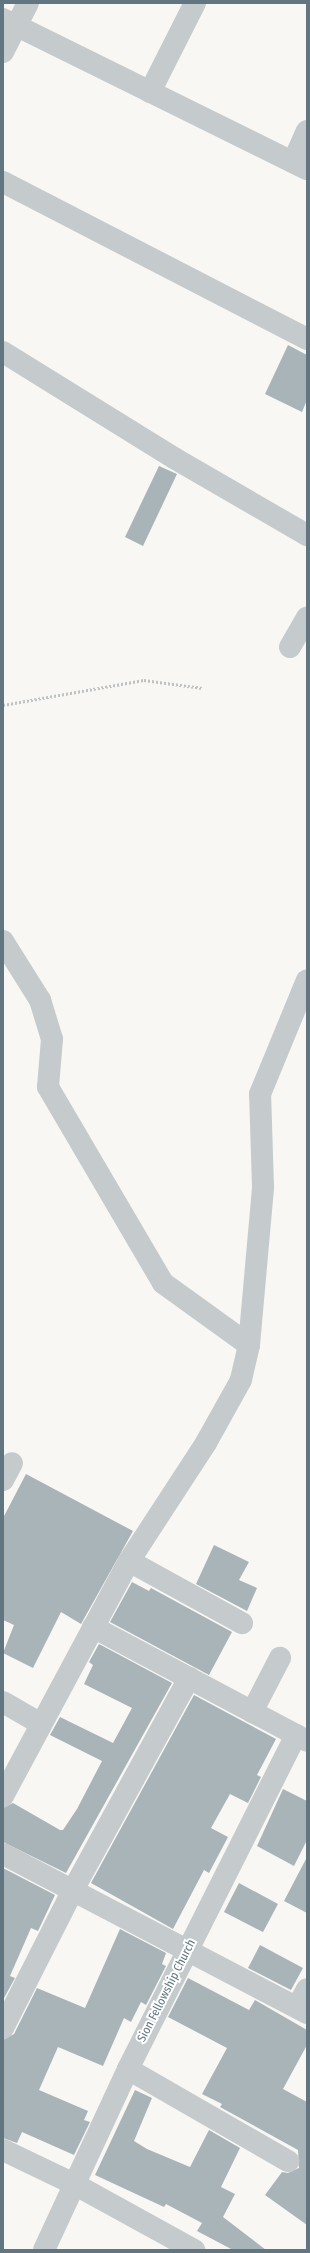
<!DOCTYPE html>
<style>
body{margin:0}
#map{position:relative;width:310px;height:2253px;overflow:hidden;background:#f8f7f4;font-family:"Fira Sans Condensed",sans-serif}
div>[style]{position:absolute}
.building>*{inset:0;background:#a9b4b8}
.path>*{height:2.5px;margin-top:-1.25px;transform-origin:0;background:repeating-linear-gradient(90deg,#bec2c3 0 2px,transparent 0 4px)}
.street>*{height:22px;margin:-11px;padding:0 11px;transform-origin:11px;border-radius:11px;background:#c5cacc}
span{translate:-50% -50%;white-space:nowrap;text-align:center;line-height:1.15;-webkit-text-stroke:4px #fff;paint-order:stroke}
.street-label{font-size:12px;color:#617681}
.frame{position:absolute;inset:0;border:4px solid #617681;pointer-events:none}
</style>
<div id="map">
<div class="building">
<i style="clip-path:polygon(288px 345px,307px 355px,307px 400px,302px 412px,265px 394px)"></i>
<i style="clip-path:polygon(159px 466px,177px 474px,143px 546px,125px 537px)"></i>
<i style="clip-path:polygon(26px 1474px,133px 1531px,81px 1624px,61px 1612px,33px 1668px,3px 1653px,14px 1625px,3px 1620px,3px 1518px)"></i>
<i style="clip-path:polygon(214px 1545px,249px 1562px,239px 1580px,257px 1588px,247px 1611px,196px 1584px)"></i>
<i style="clip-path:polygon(132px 1582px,149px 1591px,151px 1588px,232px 1632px,209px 1675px,110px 1622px)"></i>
<i style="clip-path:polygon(99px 1644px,172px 1683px,66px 1873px,3px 1842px,3px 1808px,13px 1803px,60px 1830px,63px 1830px,77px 1809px,102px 1761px,50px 1735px,60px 1717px,113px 1743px,132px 1708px,84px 1684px,93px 1665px,89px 1662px)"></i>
<i style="clip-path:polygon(194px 1695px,276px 1739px,257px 1775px,261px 1777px,248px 1803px,230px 1794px,211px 1828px,228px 1837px,209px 1873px,204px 1870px,173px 1929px,91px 1883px)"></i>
<i style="clip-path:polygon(283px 1789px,307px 1801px,307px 1840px,294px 1866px,257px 1846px)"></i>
<i style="clip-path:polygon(307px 1857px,307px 1913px,284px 1901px)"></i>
<i style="clip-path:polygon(3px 1868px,55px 1895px,38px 1931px,31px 1928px,10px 1976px,15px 1978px,3px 2000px)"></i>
<i style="clip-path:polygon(239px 1883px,278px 1904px,263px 1932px,224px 1912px)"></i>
<i style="clip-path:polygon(120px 1929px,166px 1953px,162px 1964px,166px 1966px,146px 2005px,141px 2002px,131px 2022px,124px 2018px,103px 2066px,58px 2047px,39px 2090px,88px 2111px,84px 2120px,90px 2122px,74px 2155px,22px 2132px,17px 2143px,3px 2138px,3px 2040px,14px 2034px,37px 1988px,85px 2008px)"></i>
<i style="clip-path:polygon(260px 1945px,303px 1968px,291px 1990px,248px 1968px)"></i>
<i style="clip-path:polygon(188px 1978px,249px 2010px,255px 2000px,307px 2030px,307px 2045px,283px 2089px,307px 2102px,307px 2225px,265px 2195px,282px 2172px,288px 2173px,299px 2168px,298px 2150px,220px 2107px,222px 2104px,202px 2094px,227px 2048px,168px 2017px)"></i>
<i style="clip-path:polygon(135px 2090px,152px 2098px,134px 2141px,147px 2149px,190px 2167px,209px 2130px,240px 2148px,221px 2187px,235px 2194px,223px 2217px,266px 2250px,233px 2250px,197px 2231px,202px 2223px,166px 2204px,164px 2207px,95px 2175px)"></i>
</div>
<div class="path">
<i style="left:3px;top:705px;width:143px;rotate:-10.1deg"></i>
<i style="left:144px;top:680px;width:59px;rotate:7.9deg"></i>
</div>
<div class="street">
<i style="left:3px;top:19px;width:339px;rotate:26.3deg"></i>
<i style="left:3px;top:52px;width:55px;rotate:-63deg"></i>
<i style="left:150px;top:92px;width:100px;rotate:-63.2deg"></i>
<i style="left:293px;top:162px;width:34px;rotate:-66deg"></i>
<i style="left:3px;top:182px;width:342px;rotate:27.3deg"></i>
<i style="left:3px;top:352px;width:201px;rotate:31.8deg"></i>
<i style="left:174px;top:458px;width:154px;rotate:30.1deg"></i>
<i style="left:290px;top:647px;width:34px;rotate:-60deg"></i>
<i style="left:3px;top:941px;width:70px;rotate:57.9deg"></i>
<i style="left:40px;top:1000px;width:41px;rotate:72.9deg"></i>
<i style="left:52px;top:1039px;width:48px;rotate:94.8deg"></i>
<i style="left:48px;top:1087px;width:227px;rotate:59.6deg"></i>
<i style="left:163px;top:1283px;width:106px;rotate:35.8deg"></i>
<i style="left:249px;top:1345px;width:36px;rotate:103deg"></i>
<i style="left:241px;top:1380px;width:72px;rotate:119.1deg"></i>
<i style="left:206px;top:1443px;width:141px;rotate:123.1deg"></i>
<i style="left:129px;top:1561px;width:267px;rotate:118.2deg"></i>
<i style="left:249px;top:1345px;width:159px;rotate:-84.9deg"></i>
<i style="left:263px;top:1187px;width:93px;rotate:-91.8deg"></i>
<i style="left:260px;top:1094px;width:123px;rotate:-67.6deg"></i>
<i style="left:3px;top:1480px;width:19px;rotate:-62deg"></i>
<i style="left:129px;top:1561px;width:129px;rotate:28.8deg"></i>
<i style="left:93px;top:1627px;width:242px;rotate:28deg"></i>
<i style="left:3px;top:1702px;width:44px;rotate:30.1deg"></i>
<i style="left:252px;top:1712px;width:61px;rotate:-62.6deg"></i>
<i style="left:3px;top:1854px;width:343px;rotate:27.6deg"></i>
<i style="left:298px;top:2006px;width:19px;rotate:-62deg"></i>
<i style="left:3px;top:2028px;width:155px;rotate:-63.1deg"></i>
<i style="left:73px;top:1890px;width:242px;rotate:-61.3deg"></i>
<i style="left:128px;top:2069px;width:185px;rotate:29.9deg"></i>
<i style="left:3px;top:2150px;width:81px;rotate:25.6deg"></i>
<i style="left:76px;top:2185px;width:135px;rotate:28.8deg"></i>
<i style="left:44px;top:2250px;width:200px;rotate:-65.1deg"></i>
<i style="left:128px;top:2069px;width:374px;rotate:-63.3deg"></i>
</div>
<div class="street-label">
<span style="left:167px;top:1991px;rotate:-63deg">Sion Fellowship Church</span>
</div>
<div class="frame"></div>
</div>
